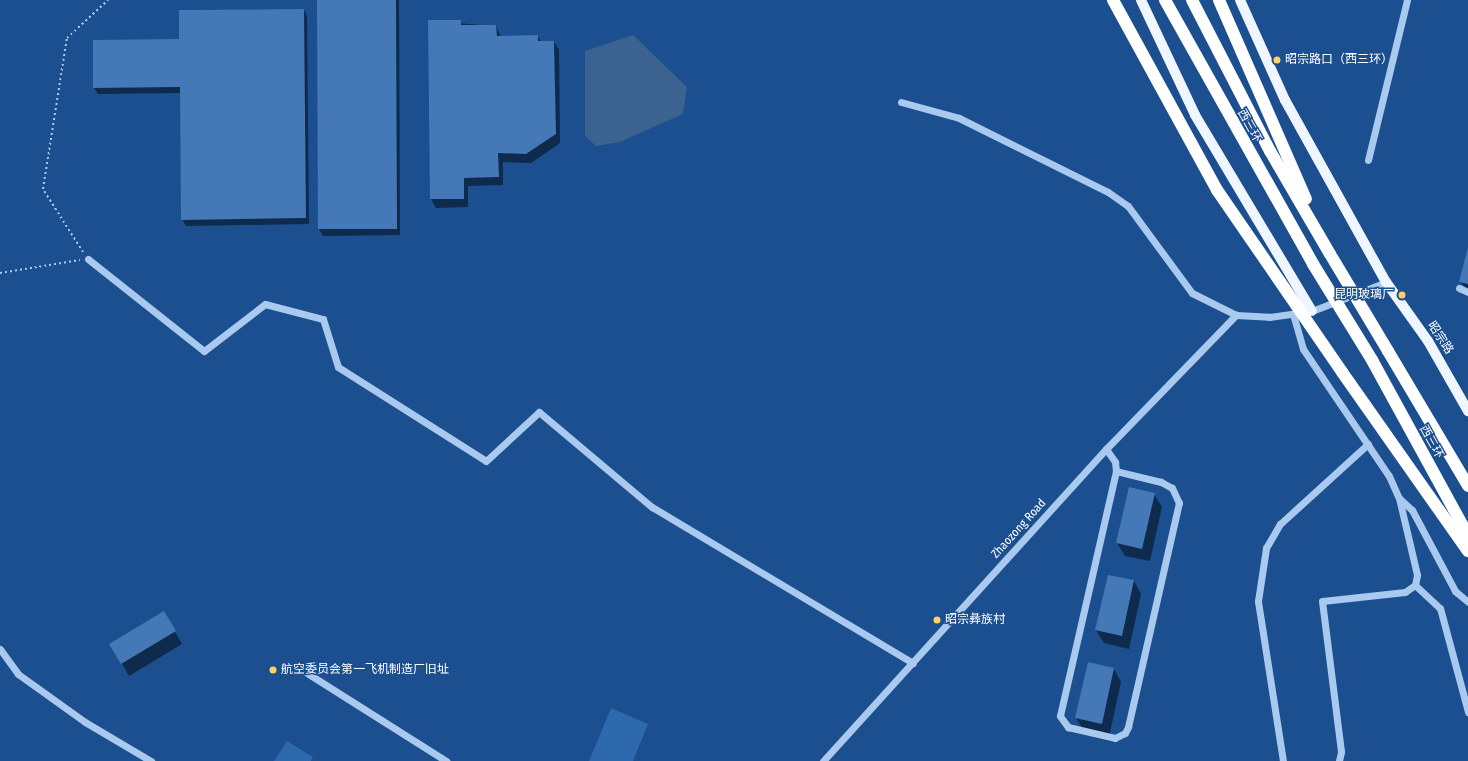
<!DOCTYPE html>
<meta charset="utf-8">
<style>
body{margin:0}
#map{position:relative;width:1468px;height:761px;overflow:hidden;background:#1b4f8f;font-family:"Fira Sans Condensed","Noto Sans SC",sans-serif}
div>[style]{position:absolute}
.green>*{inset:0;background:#2e69ad}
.water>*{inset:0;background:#3c6290}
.shadow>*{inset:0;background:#0007}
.building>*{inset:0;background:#4478b7}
.path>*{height:2px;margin-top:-1px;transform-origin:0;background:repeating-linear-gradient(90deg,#a9c9ee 0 2px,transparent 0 5px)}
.minor>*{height:7px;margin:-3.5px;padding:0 3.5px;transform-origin:3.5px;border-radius:3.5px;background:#a9c9ee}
.major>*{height:10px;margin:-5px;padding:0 5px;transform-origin:5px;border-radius:5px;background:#f0f6ff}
.highway>*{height:12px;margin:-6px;padding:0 6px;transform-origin:6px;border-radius:6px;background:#fff}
.highway-bridge>*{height:12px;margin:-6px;padding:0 6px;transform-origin:6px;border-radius:6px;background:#fff}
.dots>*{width:11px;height:11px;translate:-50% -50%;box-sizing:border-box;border:2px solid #1b4f8f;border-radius:50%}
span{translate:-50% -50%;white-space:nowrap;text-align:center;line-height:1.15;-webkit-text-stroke:3px #1b4f8f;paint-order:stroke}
.poi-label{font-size:12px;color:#fff}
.left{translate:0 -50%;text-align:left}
.right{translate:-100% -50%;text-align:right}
.street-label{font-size:12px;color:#fff}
</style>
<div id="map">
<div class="green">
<i style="clip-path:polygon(611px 708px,648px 724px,633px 761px,589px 761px)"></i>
<i style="clip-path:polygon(287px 741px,313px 757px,311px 761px,274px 761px)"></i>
</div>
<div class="water">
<i style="clip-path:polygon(633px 35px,687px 87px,683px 114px,620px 142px,596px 146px,585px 136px,585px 51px)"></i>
</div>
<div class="shadow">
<i style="clip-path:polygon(318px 0,399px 0,400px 235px,323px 236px,319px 229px)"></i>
<i style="clip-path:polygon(304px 10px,307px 16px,309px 224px,186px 226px,182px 219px,181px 93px,98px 94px,94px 88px,180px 40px)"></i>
<i style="clip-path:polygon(429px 21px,496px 26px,501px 37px,538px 36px,541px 42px,554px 42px,559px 50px,560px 143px,531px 163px,503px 162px,503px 185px,468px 186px,468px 207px,436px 208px,431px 199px)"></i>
<i style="clip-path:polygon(1468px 249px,1468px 289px,1460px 282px)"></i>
<i style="clip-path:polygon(1154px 494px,1162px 507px,1150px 561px,1125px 556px,1117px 543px)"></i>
<i style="clip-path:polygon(1134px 581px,1141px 594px,1129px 649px,1104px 643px,1096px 630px)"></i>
<i style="clip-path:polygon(164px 613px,182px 644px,129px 676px,118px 657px)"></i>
<i style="clip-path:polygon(1089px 664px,1114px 669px,1121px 682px,1109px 737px,1084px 731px,1076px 718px)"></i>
</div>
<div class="building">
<i style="clip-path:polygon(317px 0,396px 0,397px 229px,318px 229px)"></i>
<i style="clip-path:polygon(304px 9px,306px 218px,181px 220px,180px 87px,93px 88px,93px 40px,179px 39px,179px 10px)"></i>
<i style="clip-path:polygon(428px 20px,461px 20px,461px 25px,496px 25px,497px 36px,538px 35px,538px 41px,554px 41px,556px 134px,526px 154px,498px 153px,499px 177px,464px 178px,464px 199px,430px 199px)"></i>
<i style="clip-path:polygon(1468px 247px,1468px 284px,1459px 282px)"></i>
<i style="clip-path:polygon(1129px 487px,1155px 493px,1142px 549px,1116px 543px)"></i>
<i style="clip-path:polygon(1108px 575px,1134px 580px,1122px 636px,1095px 630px)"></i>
<i style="clip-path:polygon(164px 611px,176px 631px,121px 664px,109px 644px)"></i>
<i style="clip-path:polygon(1088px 662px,1114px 668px,1102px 724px,1075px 718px)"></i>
</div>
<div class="path">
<i style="left:83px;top:252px;width:75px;rotate:-122.4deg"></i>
<i style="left:43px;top:189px;width:153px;rotate:-81deg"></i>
<i style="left:67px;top:38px;width:56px;rotate:-42.8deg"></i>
<i style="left:0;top:273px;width:81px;rotate:-9.2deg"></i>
</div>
<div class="minor">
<i style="left:901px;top:102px;width:60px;rotate:15.4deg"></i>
<i style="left:959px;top:118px;width:166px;rotate:26.4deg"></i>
<i style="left:1108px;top:192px;width:24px;rotate:35deg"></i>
<i style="left:1128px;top:206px;width:108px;rotate:53.7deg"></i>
<i style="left:1192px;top:293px;width:49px;rotate:26.6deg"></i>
<i style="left:1236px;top:315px;width:33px;rotate:3deg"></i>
<i style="left:1269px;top:317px;width:43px;rotate:-7.9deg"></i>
<i style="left:1312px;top:311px;width:79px;rotate:-21.4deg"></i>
<i style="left:1368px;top:160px;width:165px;rotate:-76.3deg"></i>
<i style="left:88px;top:259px;width:148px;rotate:38.4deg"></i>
<i style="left:204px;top:351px;width:77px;rotate:-37.6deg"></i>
<i style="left:265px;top:304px;width:60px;rotate:14.5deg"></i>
<i style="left:323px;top:319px;width:50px;rotate:72.6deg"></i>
<i style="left:338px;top:367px;width:175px;rotate:32.4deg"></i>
<i style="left:486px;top:461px;width:72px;rotate:-42.8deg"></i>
<i style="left:539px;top:412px;width:148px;rotate:40.1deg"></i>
<i style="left:652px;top:507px;width:304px;rotate:30.9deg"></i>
<i style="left:1459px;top:288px;width:10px;rotate:24deg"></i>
<i style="left:1293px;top:314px;width:36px;rotate:74deg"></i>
<i style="left:1303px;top:349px;width:153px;rotate:55.9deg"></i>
<i style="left:1389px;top:476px;width:24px;rotate:66deg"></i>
<i style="left:1399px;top:498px;width:79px;rotate:76.8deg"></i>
<i style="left:1417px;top:575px;width:10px;rotate:101deg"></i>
<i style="left:1415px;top:585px;width:12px;rotate:145deg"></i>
<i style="left:1405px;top:592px;width:83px;rotate:173.8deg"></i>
<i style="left:1322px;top:601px;width:152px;rotate:82.8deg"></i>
<i style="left:1341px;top:752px;width:9px;rotate:103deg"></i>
<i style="left:1106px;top:449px;width:16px;rotate:55deg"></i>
<i style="left:1115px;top:462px;width:9px;rotate:84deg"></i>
<i style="left:1116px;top:471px;width:251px;rotate:102.9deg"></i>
<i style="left:1060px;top:716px;width:14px;rotate:54deg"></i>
<i style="left:1068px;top:727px;width:48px;rotate:13.2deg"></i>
<i style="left:1115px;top:738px;width:11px;rotate:-27deg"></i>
<i style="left:1125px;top:733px;width:7px;rotate:-63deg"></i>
<i style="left:1128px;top:727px;width:230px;rotate:-77.2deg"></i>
<i style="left:1179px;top:503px;width:17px;rotate:-115deg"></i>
<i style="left:1172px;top:488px;width:13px;rotate:-151deg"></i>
<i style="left:1161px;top:482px;width:46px;rotate:-166.3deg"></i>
<i style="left:1399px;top:498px;width:18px;rotate:43deg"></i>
<i style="left:1412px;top:510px;width:92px;rotate:62deg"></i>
<i style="left:1455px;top:591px;width:17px;rotate:40deg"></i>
<i style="left:1415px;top:585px;width:34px;rotate:43deg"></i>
<i style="left:1440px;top:608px;width:108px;rotate:74.9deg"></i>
<i style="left:0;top:649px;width:31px;rotate:54deg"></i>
<i style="left:18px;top:674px;width:82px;rotate:35.6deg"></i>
<i style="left:85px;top:722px;width:77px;rotate:30.6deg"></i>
<i style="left:307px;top:673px;width:165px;rotate:32.3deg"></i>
<i style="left:823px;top:761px;width:421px;rotate:-47.8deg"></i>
<i style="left:1106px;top:449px;width:187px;rotate:-45.9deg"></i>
<i style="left:1283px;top:761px;width:162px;rotate:-98.9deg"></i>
<i style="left:1258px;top:601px;width:54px;rotate:-81.4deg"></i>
<i style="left:1266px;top:548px;width:28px;rotate:-60deg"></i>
<i style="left:1280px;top:524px;width:119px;rotate:-42.3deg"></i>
</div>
<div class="major">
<i style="left:1141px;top:0;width:127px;rotate:64.8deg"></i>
<i style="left:1195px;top:115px;width:228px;rotate:59.2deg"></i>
<i style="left:1240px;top:0;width:110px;rotate:65.8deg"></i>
<i style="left:1285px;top:100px;width:208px;rotate:61deg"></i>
<i style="left:1386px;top:282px;width:72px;rotate:54.6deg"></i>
<i style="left:1428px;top:341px;width:81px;rotate:60.3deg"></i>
</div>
<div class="highway">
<i style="left:1165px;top:0;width:303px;rotate:60.7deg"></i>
<i style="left:1192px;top:0;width:170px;rotate:62.7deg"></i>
<i style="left:1270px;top:151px;width:119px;rotate:59.8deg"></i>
<i style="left:1219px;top:0;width:217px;rotate:66.4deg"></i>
<i style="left:1388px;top:351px;width:157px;rotate:59.3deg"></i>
<i style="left:1372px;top:360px;width:200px;rotate:61.3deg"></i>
<i style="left:1342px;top:372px;width:219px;rotate:54.9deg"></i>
</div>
<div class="highway-bridge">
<i style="left:1113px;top:0;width:217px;rotate:61.3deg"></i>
<i style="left:1217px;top:190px;width:221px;rotate:55.5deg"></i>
<i style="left:1330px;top:254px;width:113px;rotate:59.1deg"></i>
<i style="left:1313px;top:264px;width:113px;rotate:58.4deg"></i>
</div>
<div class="dots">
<i style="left:1277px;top:60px;background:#ffd166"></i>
<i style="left:1402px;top:295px;background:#ffd166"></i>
<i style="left:937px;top:620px;background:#ffd166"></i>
<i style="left:273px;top:670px;background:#ffd166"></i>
</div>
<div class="poi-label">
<span class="left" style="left:1285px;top:60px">昭宗路口（西三环）</span>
<span class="right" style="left:1394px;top:295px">昆明玻璃厂</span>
<span class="left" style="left:945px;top:620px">昭宗彝族村</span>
<span class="left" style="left:281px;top:670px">航空委员会第一飞机制造厂旧址</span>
</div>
<div class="street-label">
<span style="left:1249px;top:126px;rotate:61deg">西三环</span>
<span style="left:1440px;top:338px;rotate:57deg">昭宗路</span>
<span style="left:1431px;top:442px;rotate:61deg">西三环</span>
<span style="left:1019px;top:529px;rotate:-48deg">Zhaozong Road</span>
</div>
</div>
